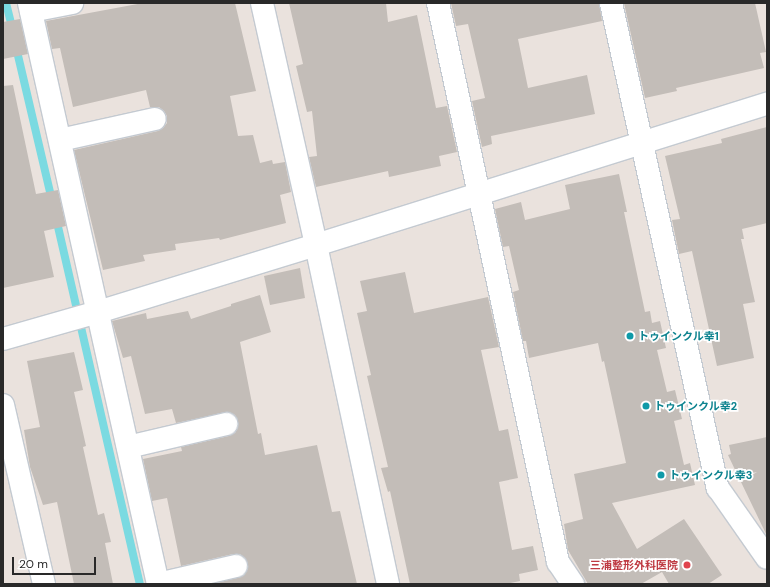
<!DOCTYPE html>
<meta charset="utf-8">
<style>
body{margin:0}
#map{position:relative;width:770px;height:587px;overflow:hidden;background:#eae2dd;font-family:"DM Sans","Noto Sans JP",sans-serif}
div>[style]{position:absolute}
.stream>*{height:8px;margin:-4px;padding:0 4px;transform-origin:4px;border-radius:4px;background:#7bdae1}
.building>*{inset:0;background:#c3bdb8}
.roads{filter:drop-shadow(1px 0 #c4cad1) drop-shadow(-1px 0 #c4cad1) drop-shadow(0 1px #c4cad1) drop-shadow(0 -1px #c4cad1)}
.minor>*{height:22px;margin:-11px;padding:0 11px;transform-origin:11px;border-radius:11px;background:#fff}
.dots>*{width:11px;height:11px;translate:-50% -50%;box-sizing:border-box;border:2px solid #fff;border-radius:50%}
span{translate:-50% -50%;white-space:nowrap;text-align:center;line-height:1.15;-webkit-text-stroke:3.5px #fff;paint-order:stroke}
.culture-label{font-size:11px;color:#0d838f;font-weight:700}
.left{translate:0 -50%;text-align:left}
.health-label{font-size:11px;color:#be3a42;font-weight:700}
.right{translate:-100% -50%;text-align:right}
.frame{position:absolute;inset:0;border:4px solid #292929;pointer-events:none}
.scale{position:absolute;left:12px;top:557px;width:84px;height:18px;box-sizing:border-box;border:2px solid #292929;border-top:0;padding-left:5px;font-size:12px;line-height:14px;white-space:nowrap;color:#292929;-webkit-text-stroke:3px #fff;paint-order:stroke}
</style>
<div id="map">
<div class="stream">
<i style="left:6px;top:3px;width:30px;rotate:76deg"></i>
<i style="left:16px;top:47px;width:158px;rotate:76.8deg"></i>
<i style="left:56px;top:218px;width:376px;rotate:77.1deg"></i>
</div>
<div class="building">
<i style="clip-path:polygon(143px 3px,235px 3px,256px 91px,230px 96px,238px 136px,253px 135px,260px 163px,272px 160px,273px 164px,285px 162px,291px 192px,280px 195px,286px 223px,220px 240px,219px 238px,175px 244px,176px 250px,143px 255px,145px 261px,103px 270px,74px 150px,158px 131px,163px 128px,167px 123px,167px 116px,164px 111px,159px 107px,150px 107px,146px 90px,73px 107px,60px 48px,52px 49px,46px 21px)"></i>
<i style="clip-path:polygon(289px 3px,386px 3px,388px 22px,417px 15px,436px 108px,447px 106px,457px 152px,439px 156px,441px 166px,389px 177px,388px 171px,316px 187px,309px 157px,317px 156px,312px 111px,307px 112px,296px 66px,303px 64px)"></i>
<i style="clip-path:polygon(451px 3px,599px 3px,602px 21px,518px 39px,528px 88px,587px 75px,595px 114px,491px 136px,492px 144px,482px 147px,472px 101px,485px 98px,468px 24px,456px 26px)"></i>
<i style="clip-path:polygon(624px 3px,755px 3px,766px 52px,760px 53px,764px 68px,676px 88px,677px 91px,645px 98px)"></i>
<i style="clip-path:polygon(20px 19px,28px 54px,3px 59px,3px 22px)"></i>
<i style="clip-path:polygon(13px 85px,36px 194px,58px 190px,66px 226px,44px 231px,54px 277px,3px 288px,3px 86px)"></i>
<i style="clip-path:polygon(767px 127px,767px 223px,742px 229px,744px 239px,741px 239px,755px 302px,743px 304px,754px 358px,717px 366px,692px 251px,679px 254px,672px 220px,680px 219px,665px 156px,722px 143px,721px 139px)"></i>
<i style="clip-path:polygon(619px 174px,627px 212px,624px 212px,645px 312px,650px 311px,652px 323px,660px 321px,666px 348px,657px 350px,667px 392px,675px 390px,682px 419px,674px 421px,684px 465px,690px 463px,695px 485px,612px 503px,637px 549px,684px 519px,722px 575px,708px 584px,669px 584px,662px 572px,641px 584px,588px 584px,568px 550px,564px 524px,583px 519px,574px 474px,626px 463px,604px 361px,602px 362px,598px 343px,529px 358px,526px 341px,523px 341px,513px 292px,519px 290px,509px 246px,503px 247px,495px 209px,521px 202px,525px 220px,570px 209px,565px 185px)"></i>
<i style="clip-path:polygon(300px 268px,305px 298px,270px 305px,264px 276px)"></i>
<i style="clip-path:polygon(405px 272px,414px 313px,488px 297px,499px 347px,481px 350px,499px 431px,508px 429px,518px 478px,499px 482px,512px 550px,533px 546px,538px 570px,519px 574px,520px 581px,506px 584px,410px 584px,390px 491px,388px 492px,381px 468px,388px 467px,367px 376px,371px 375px,357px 313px,367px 311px,360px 281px)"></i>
<i style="clip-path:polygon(260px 295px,271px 332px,240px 342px,258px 434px,261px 433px,265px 455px,317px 445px,332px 512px,340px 511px,357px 584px,214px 584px,244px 575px,248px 569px,248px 564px,245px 558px,240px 554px,233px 554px,181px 566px,167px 498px,152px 501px,143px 459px,182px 451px,181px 447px,229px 436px,235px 433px,238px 428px,238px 422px,235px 415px,229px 412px,176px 423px,172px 409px,145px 414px,131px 356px,123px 358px,112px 321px,146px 313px,147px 319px,188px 311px,191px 319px,231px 306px,231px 304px)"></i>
<i style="clip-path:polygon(74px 352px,83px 390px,74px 392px,86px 446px,83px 447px,98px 515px,104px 513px,111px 542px,105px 543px,113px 584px,74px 584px,57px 502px,43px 505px,30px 467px,24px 430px,40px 427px,27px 361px)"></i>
<i style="clip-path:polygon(767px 437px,767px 536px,741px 482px,757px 472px,738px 476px,728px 455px,731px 454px,729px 445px)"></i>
</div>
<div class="roads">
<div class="minor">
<i style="left:29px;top:3px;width:595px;rotate:77.48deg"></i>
<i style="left:262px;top:3px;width:248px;rotate:77.4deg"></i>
<i style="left:316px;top:245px;width:347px;rotate:78deg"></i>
<i style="left:438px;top:3px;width:572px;rotate:77.88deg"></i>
<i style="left:558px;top:562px;width:27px;rotate:56deg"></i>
<i style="left:611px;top:3px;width:497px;rotate:77.6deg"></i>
<i style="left:718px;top:488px;width:85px;rotate:55deg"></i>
<i style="left:31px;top:11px;width:42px;rotate:-11deg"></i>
<i style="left:60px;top:140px;width:97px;rotate:-12.5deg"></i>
<i style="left:3px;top:339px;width:99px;rotate:-15.9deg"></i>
<i style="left:98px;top:312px;width:228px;rotate:-17.1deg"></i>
<i style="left:316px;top:245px;width:473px;rotate:-17.4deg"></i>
<i style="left:3px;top:405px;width:184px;rotate:77.1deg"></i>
<i style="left:128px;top:447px;width:101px;rotate:-13.2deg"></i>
<i style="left:158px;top:584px;width:80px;rotate:-13deg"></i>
</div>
</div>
<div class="dots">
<i style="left:630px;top:336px;background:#0f9aa8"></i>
<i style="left:646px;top:406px;background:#0f9aa8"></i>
<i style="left:661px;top:475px;background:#0f9aa8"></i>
<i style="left:687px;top:565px;background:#e0444e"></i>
</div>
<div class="culture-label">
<span class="left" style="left:638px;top:336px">トゥインクル幸1</span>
<span class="left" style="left:654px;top:406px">トゥインクル幸2</span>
<span class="left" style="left:669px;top:475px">トゥインクル幸3</span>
</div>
<div class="health-label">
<span class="right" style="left:678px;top:565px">三浦整形外科医院</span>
</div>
<div class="frame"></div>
<div class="scale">20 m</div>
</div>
